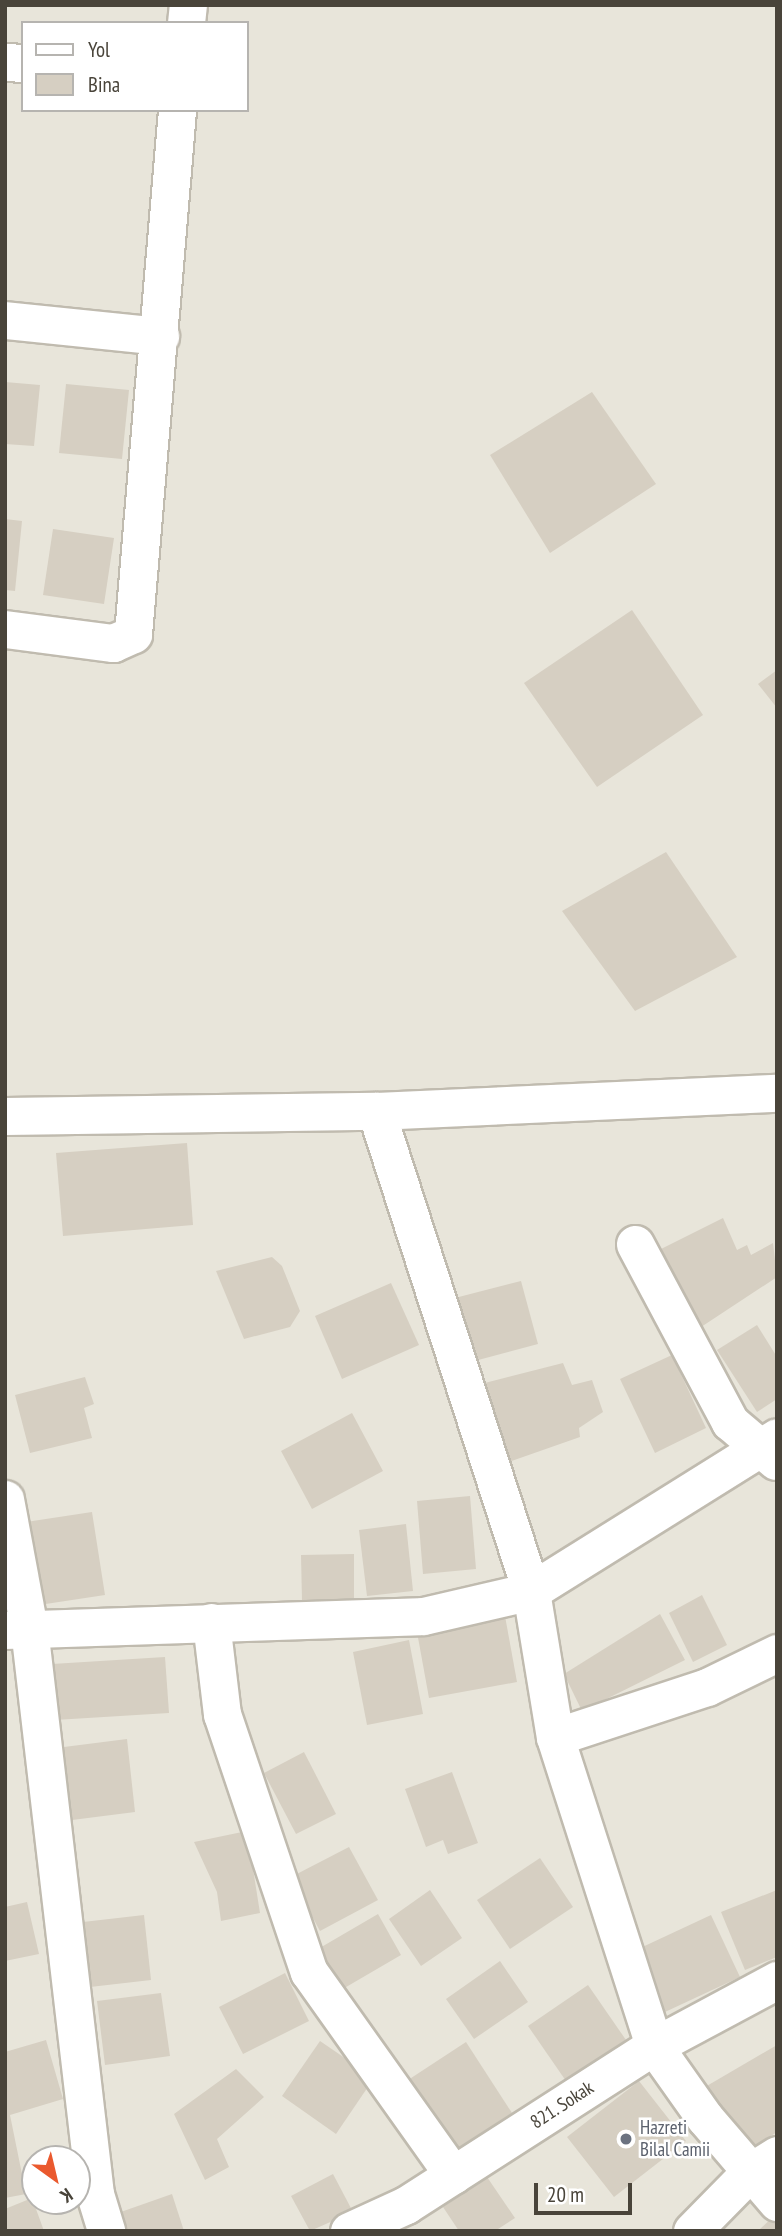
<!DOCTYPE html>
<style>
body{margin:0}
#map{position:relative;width:782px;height:2236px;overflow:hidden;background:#f5f3ec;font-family:"PT Sans Narrow",sans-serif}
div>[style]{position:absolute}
.residential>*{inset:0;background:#e8e5da}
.building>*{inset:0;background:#d6cfc2}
.roads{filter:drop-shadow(2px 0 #c0bbaf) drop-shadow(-2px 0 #c0bbaf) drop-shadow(0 2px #c0bbaf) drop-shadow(0 -2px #c0bbaf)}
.street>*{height:37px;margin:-18.5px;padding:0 18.5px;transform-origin:18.5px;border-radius:18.5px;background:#fff}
.dots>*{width:19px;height:19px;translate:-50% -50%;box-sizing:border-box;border:4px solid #fff;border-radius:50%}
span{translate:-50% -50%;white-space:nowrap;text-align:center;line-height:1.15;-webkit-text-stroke:5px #fff;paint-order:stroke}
.street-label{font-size:19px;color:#49443a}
.worship-label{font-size:19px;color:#5b616d}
.left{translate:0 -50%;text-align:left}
.frame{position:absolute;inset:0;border:7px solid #49443a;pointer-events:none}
.legend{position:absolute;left:21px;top:21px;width:228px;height:91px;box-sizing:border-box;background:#fff;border:2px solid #b6b4b0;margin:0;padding:9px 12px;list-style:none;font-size:21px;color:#49443a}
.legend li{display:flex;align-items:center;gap:14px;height:35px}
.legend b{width:35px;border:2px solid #b6b4b0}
.north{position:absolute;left:21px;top:2145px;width:70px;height:70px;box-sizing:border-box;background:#fff;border:2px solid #b6b4b0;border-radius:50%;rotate:146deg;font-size:19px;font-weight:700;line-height:28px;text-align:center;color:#49443a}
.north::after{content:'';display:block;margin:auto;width:24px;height:32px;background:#ea592e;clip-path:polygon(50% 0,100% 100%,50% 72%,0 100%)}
.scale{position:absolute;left:534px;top:2183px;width:98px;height:32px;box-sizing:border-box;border:4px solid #49443a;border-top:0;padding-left:9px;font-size:21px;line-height:24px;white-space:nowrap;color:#49443a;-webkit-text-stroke:5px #fff;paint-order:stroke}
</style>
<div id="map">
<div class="residential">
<i style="clip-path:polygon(evenodd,5px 5px,777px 5px,777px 2231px,5px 2231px,5px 5px,23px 23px,247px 23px,247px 110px,23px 110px,23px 23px,5px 5px,35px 2159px,77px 2159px,77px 2201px,35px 2201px,35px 2159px)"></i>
</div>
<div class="building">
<i style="clip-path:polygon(5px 382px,40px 385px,34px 446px,5px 444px)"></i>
<i style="clip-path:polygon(66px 384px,129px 390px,122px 459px,59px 453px)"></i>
<i style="clip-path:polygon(592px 392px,656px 484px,550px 553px,490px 455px)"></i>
<i style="clip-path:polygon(5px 519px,22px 521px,15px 591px,5px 590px)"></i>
<i style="clip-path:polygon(53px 529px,114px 538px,104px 604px,43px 595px)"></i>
<i style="clip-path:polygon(632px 610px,703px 715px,597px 787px,524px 683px)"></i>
<i style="clip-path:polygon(777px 670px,777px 708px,758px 684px)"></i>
<i style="clip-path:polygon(666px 852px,737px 957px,635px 1011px,562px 911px)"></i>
<i style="clip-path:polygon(187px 1143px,193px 1225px,63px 1236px,56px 1153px)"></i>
<i style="clip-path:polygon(723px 1218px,737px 1250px,747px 1245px,751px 1255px,773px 1243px,777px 1277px,695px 1331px,653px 1253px)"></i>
<i style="clip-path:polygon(272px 1257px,282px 1266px,300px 1311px,290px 1327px,244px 1339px,216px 1271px)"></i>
<i style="clip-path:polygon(521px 1281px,538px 1344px,467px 1363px,451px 1299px)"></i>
<i style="clip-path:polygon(391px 1283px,419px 1345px,342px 1379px,315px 1316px)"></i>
<i style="clip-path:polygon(757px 1325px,777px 1357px,777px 1399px,757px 1412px,717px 1350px)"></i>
<i style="clip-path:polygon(672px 1355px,706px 1428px,655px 1453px,620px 1379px)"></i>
<i style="clip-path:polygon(563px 1363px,572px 1385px,592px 1380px,603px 1412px,579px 1428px,580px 1437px,503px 1464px,477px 1385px)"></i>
<i style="clip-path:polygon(85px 1377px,94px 1404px,84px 1408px,92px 1438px,30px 1453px,15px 1395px)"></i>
<i style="clip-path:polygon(352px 1413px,383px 1471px,312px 1509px,281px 1451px)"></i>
<i style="clip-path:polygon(470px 1496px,476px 1569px,423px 1574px,417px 1501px)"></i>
<i style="clip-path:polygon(92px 1512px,105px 1595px,39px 1605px,26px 1522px)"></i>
<i style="clip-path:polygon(406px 1524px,413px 1591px,367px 1596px,359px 1530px)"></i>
<i style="clip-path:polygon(354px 1554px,354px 1600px,302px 1601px,301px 1555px)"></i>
<i style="clip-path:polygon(702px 1595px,727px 1645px,693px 1662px,669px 1613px)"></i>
<i style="clip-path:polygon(660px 1614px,685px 1660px,582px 1711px,564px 1674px)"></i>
<i style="clip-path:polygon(505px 1616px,517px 1682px,429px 1698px,417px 1632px)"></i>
<i style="clip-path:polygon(409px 1640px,423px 1714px,367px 1725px,353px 1652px)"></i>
<i style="clip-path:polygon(165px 1657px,169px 1713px,55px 1720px,52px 1664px)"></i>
<i style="clip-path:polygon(127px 1739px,135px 1812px,72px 1820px,64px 1747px)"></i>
<i style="clip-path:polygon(304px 1752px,336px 1814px,296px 1834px,264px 1773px)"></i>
<i style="clip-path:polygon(452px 1772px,478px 1843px,448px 1854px,443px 1840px,426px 1847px,405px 1789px)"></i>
<i style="clip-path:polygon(247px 1831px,260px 1913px,221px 1921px,217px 1892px,194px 1842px)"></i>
<i style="clip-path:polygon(349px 1847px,378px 1900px,320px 1931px,291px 1877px)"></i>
<i style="clip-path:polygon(540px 1858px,573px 1907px,510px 1949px,477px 1900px)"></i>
<i style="clip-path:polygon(430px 1890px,462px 1938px,421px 1966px,389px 1919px)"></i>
<i style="clip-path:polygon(777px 1890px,777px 1957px,745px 1970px,721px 1912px)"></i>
<i style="clip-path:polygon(27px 1902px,39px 1954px,5px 1961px,5px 1907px)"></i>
<i style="clip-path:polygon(378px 1914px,401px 1955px,341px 1990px,318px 1949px)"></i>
<i style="clip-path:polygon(144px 1915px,151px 1980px,90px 1987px,83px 1922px)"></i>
<i style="clip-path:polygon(711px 1915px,740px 1977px,665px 2012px,636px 1950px)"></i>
<i style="clip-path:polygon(500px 1961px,528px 2002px,474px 2039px,446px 1999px)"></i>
<i style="clip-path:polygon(285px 1973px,309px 2021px,243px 2054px,219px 2007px)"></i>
<i style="clip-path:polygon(588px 1985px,626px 2040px,566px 2081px,528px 2026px)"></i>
<i style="clip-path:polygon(161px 1993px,170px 2056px,105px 2065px,97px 2001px)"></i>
<i style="clip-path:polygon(46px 2040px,63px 2099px,10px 2115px,26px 2194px,5px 2198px,5px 2052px)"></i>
<i style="clip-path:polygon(320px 2041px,374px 2078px,336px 2134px,282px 2096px)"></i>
<i style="clip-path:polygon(466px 2042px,512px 2113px,452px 2153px,405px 2082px)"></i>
<i style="clip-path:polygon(777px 2045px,777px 2132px,748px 2151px,705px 2087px)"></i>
<i style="clip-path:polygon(236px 2069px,264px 2097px,217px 2139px,229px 2167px,205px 2180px,174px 2114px)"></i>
<i style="clip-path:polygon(639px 2081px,686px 2141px,614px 2197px,567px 2137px)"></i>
<i style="clip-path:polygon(333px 2174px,353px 2212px,310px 2231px,291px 2196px)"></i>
<i style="clip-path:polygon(487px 2177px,515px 2218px,495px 2231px,459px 2231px,443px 2207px)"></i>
<i style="clip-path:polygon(172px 2194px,184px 2231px,124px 2231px,118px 2213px)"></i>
<i style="clip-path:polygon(32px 2198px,44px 2231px,5px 2231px,5px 2209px)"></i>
<i style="clip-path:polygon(775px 2215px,777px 2231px,758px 2231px)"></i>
</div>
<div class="roads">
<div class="street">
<i style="left:186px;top:23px;width:18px;rotate:-84deg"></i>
<i style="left:5px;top:62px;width:18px;rotate:3deg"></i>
<i style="left:5px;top:320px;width:156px;rotate:5.9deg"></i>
<i style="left:5px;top:629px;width:109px;rotate:7.4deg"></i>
<i style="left:113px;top:643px;width:22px;rotate:-24deg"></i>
<i style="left:133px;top:634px;width:526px;rotate:-85.2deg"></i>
<i style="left:376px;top:1111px;width:504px;rotate:72.1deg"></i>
<i style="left:531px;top:1591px;width:148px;rotate:80.7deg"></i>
<i style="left:555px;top:1737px;width:324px;rotate:72.2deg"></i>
<i style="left:654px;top:2046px;width:88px;rotate:54.7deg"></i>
<i style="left:705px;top:2118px;width:111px;rotate:49.4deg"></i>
<i style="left:5px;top:1116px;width:371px;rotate:-0.8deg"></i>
<i style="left:376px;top:1111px;width:401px;rotate:-2.6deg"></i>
<i style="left:635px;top:1244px;width:202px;rotate:61.9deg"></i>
<i style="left:730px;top:1422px;width:60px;rotate:40.3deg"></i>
<i style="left:5px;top:1499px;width:131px;rotate:79.5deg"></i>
<i style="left:29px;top:1628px;width:570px;rotate:83.35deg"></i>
<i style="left:95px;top:2194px;width:39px;rotate:73deg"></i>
<i style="left:211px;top:1622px;width:93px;rotate:83.2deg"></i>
<i style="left:222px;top:1714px;width:272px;rotate:71.4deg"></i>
<i style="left:309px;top:1972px;width:249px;rotate:54.6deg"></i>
<i style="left:5px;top:1630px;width:418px;rotate:-1.9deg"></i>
<i style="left:423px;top:1616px;width:111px;rotate:-13deg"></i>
<i style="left:531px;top:1591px;width:290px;rotate:-32deg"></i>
<i style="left:555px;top:1737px;width:160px;rotate:-18.2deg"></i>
<i style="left:707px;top:1687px;width:78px;rotate:-25.9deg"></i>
<i style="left:349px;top:2231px;width:63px;rotate:-24.5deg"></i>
<i style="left:406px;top:2205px;width:295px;rotate:-32.7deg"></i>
<i style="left:654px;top:2046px;width:140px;rotate:-28.2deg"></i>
<i style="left:692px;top:2231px;width:83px;rotate:-45.5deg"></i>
<i style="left:750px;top:2172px;width:32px;rotate:-32deg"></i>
</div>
</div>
<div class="dots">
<i style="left:626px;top:2139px;background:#6b7280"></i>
</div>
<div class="street-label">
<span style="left:562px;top:2105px;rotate:-33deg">821. Sokak</span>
</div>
<div class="worship-label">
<span class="left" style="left:640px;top:2139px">Hazreti<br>Bilal Camii</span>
</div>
<div class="frame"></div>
<ul class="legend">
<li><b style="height:9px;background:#fff"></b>Yol</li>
<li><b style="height:19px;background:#d6cfc2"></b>Bina</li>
</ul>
<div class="north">K</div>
<div class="scale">20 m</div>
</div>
